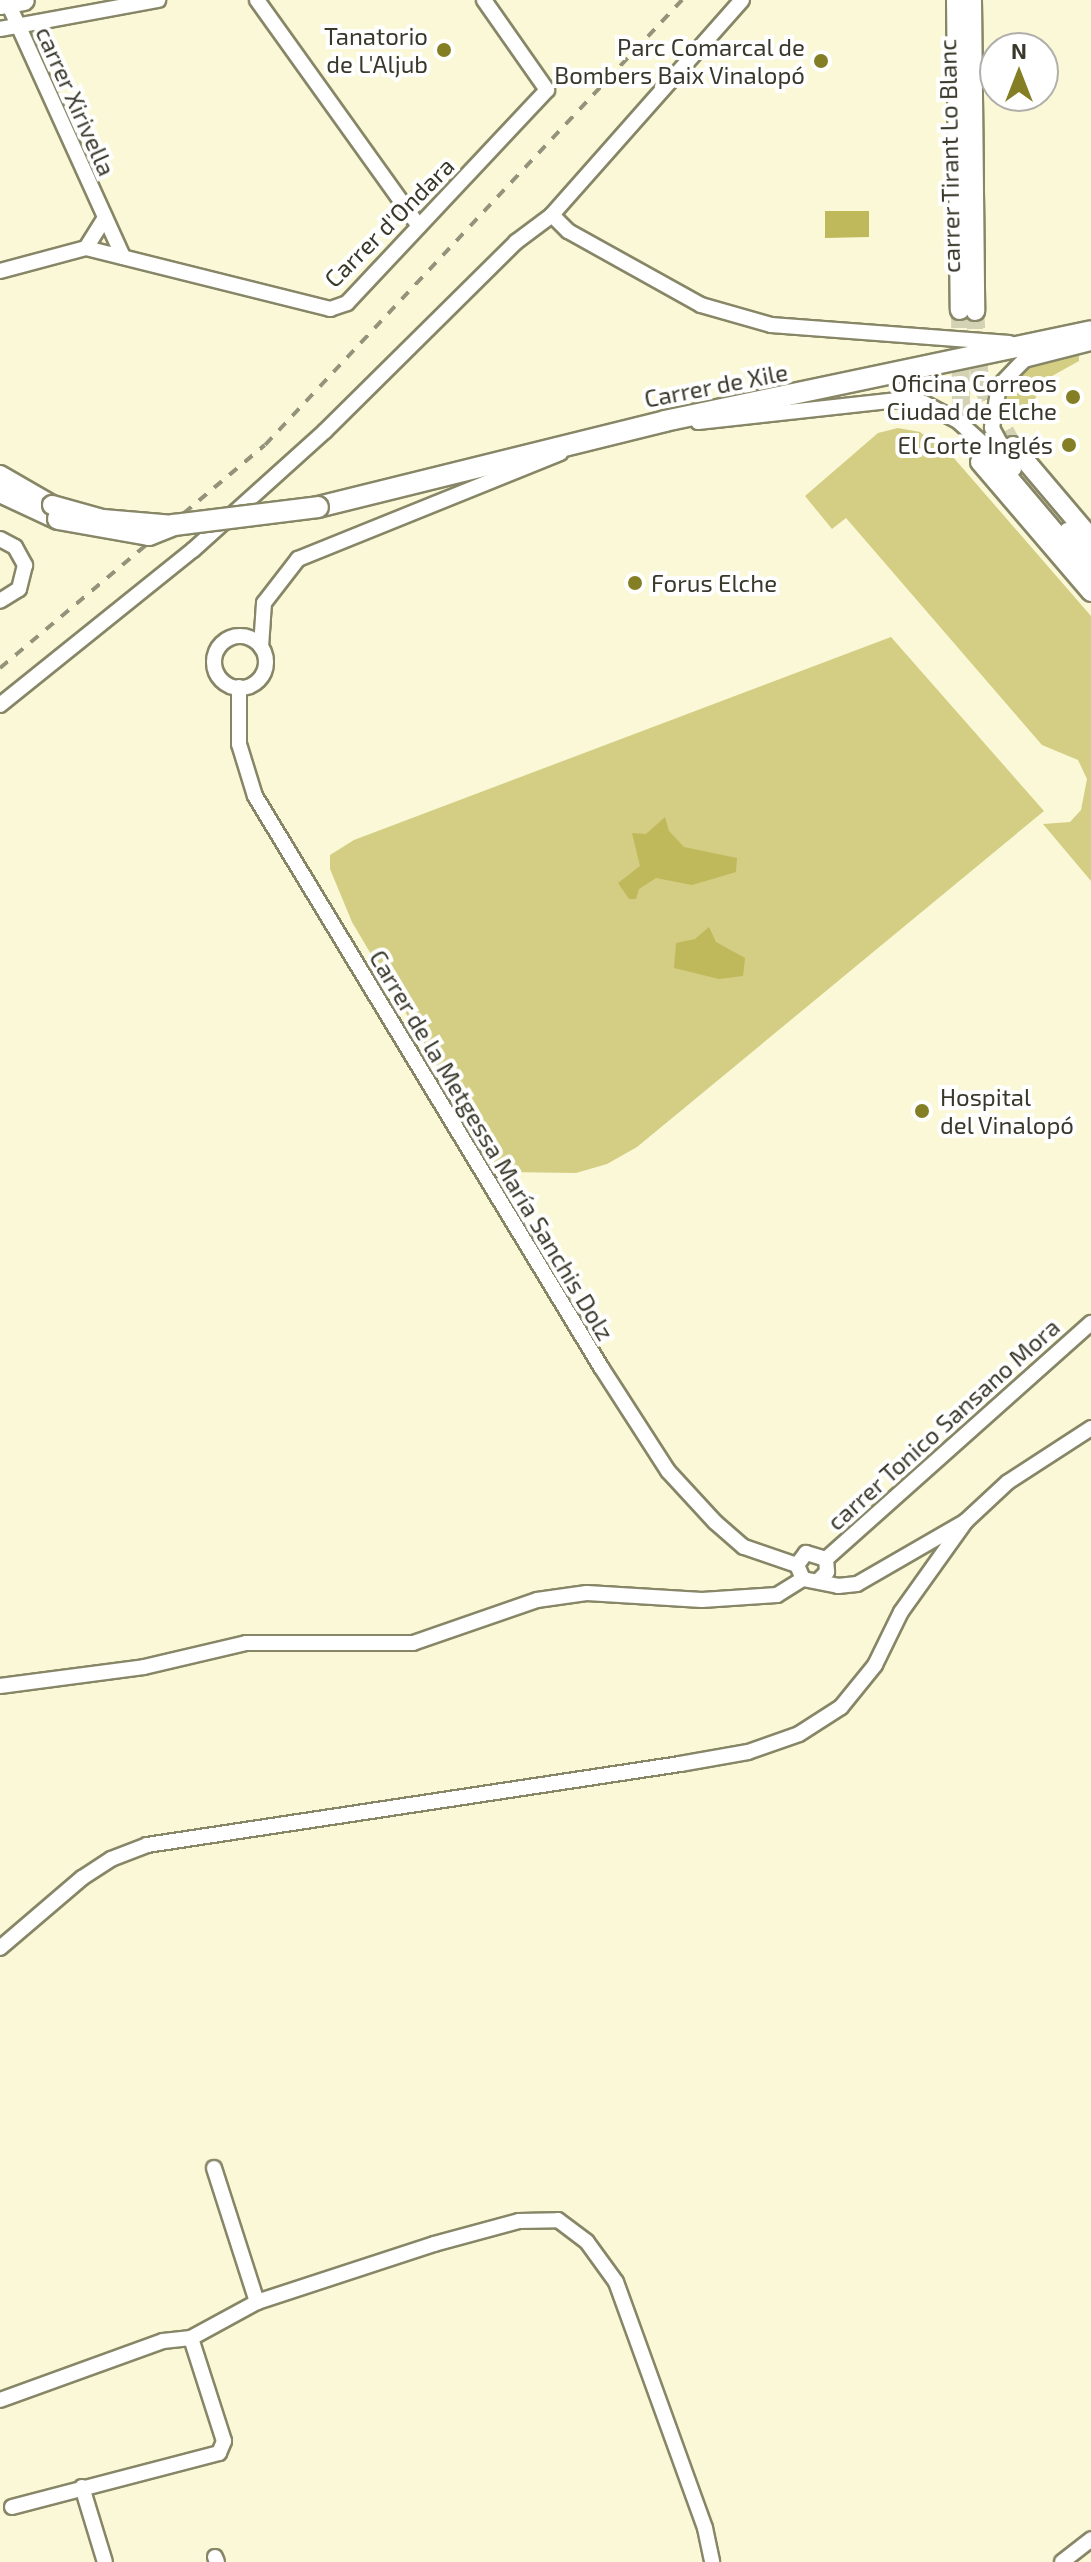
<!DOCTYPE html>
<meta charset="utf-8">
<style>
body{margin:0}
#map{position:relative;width:1091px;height:2562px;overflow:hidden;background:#faf8d6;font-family:"Exo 2",sans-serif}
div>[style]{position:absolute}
.green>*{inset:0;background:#d3ce83}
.water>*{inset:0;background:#bfb95b}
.major-tunnel>*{height:18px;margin-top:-9px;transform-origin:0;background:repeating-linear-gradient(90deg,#d3d2b4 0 18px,transparent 0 27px)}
.roads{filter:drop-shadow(2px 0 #878667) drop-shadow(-2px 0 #878667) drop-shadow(0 2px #878667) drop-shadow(0 -2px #878667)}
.minor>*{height:14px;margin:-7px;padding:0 7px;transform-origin:7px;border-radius:7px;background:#fff}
.minor>.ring{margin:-7px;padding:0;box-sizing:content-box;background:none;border:14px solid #fff;border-radius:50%}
.major>*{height:18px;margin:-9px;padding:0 9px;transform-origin:9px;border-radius:9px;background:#fff}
.highway>*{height:20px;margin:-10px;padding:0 10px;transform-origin:10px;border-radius:10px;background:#fff}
.rail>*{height:4px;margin-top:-2px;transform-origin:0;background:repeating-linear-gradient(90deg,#93927b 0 10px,transparent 0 20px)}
.bridges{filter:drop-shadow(2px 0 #878667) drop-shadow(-2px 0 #878667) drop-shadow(0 2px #878667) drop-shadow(0 -2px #878667)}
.major-bridge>*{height:18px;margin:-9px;padding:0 9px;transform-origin:9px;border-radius:9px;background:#fff}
.highway-bridge>*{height:20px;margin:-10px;padding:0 10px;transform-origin:10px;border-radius:10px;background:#fff}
.dots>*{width:22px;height:22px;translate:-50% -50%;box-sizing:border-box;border:4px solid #fff;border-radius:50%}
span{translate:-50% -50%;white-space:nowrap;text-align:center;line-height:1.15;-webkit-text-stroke:8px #fff;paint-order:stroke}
.poi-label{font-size:24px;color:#39382b}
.right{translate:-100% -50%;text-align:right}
.left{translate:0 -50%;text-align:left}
.street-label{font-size:24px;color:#39382b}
.north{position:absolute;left:979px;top:32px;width:80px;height:80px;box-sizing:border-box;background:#fff;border:2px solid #b0afaa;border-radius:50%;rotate:0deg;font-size:22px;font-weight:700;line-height:32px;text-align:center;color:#39382b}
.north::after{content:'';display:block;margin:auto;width:28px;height:36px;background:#847e25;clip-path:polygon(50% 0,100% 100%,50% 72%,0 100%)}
</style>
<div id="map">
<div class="green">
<i style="clip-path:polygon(1079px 352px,1079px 361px,1052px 376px,1021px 417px,1007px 417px,1002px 403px,1015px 376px,1039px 360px)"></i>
<i style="clip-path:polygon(898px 428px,920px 432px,953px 457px,1091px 616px,1091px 881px,1043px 824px,1070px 822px,1081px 810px,1087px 779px,1078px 760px,1042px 745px,846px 518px,832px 529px,805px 496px,878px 433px)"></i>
<i style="clip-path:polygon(891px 637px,1044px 811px,637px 1147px,607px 1164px,576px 1173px,500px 1172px,352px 922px,330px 869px,330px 855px,354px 840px)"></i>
</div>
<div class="water">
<i style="clip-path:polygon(825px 211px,869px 211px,869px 237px,825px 238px)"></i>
<i style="clip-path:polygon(665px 817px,669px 831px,684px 847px,737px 858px,736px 872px,692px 885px,656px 878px,639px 889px,636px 899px,629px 899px,618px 883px,640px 866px,632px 833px,646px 834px)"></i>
<i style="clip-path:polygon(709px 927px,716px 942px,745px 958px,743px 976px,719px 979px,674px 968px,676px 943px,695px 939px)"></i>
</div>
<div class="major-tunnel">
<i style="left:960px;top:310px;width:98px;rotate:89.4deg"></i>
<i style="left:961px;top:408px;width:57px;rotate:70.6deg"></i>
<i style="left:975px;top:311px;width:72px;rotate:86deg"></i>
<i style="left:980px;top:383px;width:71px;rotate:62.4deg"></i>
</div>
<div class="roads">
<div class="minor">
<i style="left:257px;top:0;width:278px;rotate:54.4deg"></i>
<i style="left:742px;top:0;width:287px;rotate:131.5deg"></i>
<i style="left:552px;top:215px;width:23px;rotate:45deg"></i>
<i style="left:568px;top:231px;width:152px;rotate:29.1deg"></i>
<i style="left:701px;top:305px;width:73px;rotate:15.9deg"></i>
<i style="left:771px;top:325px;width:239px;rotate:4.3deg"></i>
<i style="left:8px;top:3px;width:279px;rotate:65.6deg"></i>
<i style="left:0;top:29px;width:161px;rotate:-10.4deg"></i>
<i style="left:86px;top:248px;width:36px;rotate:-58deg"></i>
<i style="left:0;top:271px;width:89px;rotate:-15deg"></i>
<i style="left:86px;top:248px;width:252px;rotate:14deg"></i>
<i style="left:330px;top:309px;width:18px;rotate:-19deg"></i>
<i style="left:347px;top:303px;width:292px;rotate:-46.8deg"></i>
<i style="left:547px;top:90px;width:110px;rotate:-125deg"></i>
<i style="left:698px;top:422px;width:201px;rotate:-6.3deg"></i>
<i style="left:898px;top:400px;width:26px;rotate:7deg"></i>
<i style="left:924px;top:403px;width:40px;rotate:28deg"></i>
<i style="left:959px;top:422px;width:31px;rotate:42deg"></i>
<i style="left:982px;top:443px;width:169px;rotate:49.8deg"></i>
<i style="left:1014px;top:469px;width:47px;rotate:-118.2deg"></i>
<i style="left:992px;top:428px;width:43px;rotate:-80.5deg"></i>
<i style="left:999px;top:386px;width:36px;rotate:-46deg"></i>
<i style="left:1024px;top:360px;width:69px;rotate:-14.2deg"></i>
<i style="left:1067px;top:530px;width:35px;rotate:47deg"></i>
<i style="left:0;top:539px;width:17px;rotate:28deg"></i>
<i style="left:15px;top:547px;width:21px;rotate:61deg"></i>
<i style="left:25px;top:565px;width:25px;rotate:104deg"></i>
<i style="left:19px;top:589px;width:22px;rotate:148deg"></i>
<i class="ring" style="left:214px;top:636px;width:38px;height:38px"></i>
<i style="left:261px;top:647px;width:44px;rotate:-86.1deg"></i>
<i style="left:264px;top:603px;width:56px;rotate:-52.3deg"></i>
<i style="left:298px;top:559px;width:283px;rotate:-22deg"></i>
<i style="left:239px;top:687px;width:57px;rotate:90deg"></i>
<i style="left:239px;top:744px;width:54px;rotate:72.9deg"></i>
<i style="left:255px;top:796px;width:668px;rotate:58.79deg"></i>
<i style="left:601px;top:1367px;width:124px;rotate:57.2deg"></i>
<i style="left:668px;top:1471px;width:69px;rotate:47.3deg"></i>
<i style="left:715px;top:1522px;width:38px;rotate:41deg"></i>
<i style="left:744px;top:1547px;width:56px;rotate:18.8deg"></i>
<i style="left:0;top:705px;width:248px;rotate:-38.8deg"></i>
<i style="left:193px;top:550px;width:178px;rotate:-42deg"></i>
<i style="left:325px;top:431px;width:269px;rotate:-44.7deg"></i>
<i style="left:516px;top:242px;width:45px;rotate:-36.9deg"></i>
<i style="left:826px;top:1559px;width:355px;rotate:-41.7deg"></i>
<i style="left:818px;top:1581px;width:13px;rotate:-45deg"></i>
<i style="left:827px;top:1572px;width:13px;rotate:-94deg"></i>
<i style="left:826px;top:1559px;width:21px;rotate:-163deg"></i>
<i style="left:806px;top:1553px;width:15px;rotate:127deg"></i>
<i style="left:797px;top:1565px;width:15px;rotate:67deg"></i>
<i style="left:803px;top:1579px;width:36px;rotate:11deg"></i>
<i style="left:838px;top:1586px;width:19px;rotate:-6deg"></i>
<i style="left:857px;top:1584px;width:126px;rotate:-30deg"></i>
<i style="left:966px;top:1521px;width:57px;rotate:-42.9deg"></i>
<i style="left:1008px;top:1482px;width:99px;rotate:-33deg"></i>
<i style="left:0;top:1686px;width:145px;rotate:-7.5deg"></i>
<i style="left:144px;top:1667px;width:105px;rotate:-13.2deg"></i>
<i style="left:246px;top:1643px;width:167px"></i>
<i style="left:413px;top:1643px;width:131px;rotate:-19.1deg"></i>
<i style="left:537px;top:1600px;width:50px;rotate:-8deg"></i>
<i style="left:587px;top:1593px;width:115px;rotate:3.5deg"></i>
<i style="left:702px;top:1600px;width:75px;rotate:-3.8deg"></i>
<i style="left:777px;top:1595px;width:31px;rotate:-32deg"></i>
<i style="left:0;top:1948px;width:108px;rotate:-40.5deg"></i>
<i style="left:82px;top:1878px;width:35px;rotate:-33deg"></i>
<i style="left:111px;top:1859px;width:39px;rotate:-21deg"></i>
<i style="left:147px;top:1845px;width:539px;rotate:-8.64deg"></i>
<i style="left:680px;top:1764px;width:69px;rotate:-10deg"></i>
<i style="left:748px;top:1752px;width:54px;rotate:-19.4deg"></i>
<i style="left:799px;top:1734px;width:50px;rotate:-32.7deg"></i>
<i style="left:841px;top:1707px;width:54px;rotate:-51deg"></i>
<i style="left:875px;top:1665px;width:59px;rotate:-63.9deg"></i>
<i style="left:901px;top:1612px;width:112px;rotate:-54.5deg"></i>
<i style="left:214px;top:2168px;width:141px;rotate:72.2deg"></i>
<i style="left:0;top:2400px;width:173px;rotate:-19.9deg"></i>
<i style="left:163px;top:2341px;width:28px;rotate:-6deg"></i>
<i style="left:191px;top:2338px;width:75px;rotate:-28.6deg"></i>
<i style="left:257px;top:2302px;width:186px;rotate:-18.1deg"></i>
<i style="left:434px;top:2244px;width:88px;rotate:-15.1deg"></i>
<i style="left:519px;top:2221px;width:39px;rotate:-1deg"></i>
<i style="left:558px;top:2220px;width:36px;rotate:37deg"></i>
<i style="left:587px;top:2242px;width:49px;rotate:54.1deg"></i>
<i style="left:616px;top:2282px;width:262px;rotate:70.1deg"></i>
<i style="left:705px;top:2528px;width:35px;rotate:78deg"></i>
<i style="left:82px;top:2487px;width:78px;rotate:73deg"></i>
<i style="left:12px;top:2507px;width:214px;rotate:-14.6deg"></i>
<i style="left:219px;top:2453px;width:13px;rotate:-67deg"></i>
<i style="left:224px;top:2441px;width:108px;rotate:-107.8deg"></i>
<i style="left:215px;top:2557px;width:5px;rotate:68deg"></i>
<i style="left:1062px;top:2562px;width:37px;rotate:-38deg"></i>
</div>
<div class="major">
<i style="left:956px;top:0;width:310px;rotate:89.3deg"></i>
<i style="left:972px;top:0;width:311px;rotate:89.4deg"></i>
<i style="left:1013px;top:446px;width:121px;rotate:49.7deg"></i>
<i style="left:980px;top:462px;width:171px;rotate:49.5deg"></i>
<i style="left:0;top:475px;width:60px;rotate:30deg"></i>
</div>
<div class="highway">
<i style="left:0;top:4px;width:24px;rotate:-9deg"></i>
<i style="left:0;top:492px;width:64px;rotate:25deg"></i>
<i style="left:318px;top:507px;width:357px;rotate:-13.9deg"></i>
<i style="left:665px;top:421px;width:435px;rotate:-11.9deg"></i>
</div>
</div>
<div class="rail">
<i style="left:0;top:668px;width:346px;rotate:-40.1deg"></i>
<i style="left:265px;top:445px;width:610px;rotate:-46.86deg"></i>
</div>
<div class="bridges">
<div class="major-bridge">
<i style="left:52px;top:505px;width:53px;rotate:15.4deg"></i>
<i style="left:103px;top:519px;width:71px;rotate:4.8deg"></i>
</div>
<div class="highway-bridge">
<i style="left:58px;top:519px;width:92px;rotate:10deg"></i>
<i style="left:149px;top:535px;width:27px;rotate:-22deg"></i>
<i style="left:174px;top:525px;width:145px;rotate:-7.1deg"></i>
</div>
</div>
<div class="dots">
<i style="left:444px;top:50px;background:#847e25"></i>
<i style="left:821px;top:61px;background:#847e25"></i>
<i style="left:1073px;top:397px;background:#847e25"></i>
<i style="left:1069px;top:445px;background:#847e25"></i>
<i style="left:635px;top:583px;background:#847e25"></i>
<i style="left:922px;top:1111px;background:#847e25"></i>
</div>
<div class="poi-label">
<span class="right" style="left:428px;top:50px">Tanatorio<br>de L'Aljub</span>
<span class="right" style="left:805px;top:61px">Parc Comarcal de<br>Bombers Baix Vinalopó</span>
<span class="right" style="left:1057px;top:397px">Oficina Correos<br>Ciudad de Elche</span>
<span class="right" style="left:1053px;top:445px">El Corte Inglés</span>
<span class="left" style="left:651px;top:583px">Forus Elche</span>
<span class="left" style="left:940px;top:1111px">Hospital<br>del Vinalopó</span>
</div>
<div class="street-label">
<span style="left:76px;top:101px;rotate:66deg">carrer Xirivella</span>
<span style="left:949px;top:156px;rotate:-91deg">carrer Tirant Lo Blanc</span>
<span style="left:389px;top:222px;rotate:-45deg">Carrer d'Ondara</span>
<span style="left:716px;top:385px;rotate:-11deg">Carrer de Xile</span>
<span style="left:492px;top:1145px;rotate:59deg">Carrer de la Metgessa María Sanchis Dolz</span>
<span style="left:943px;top:1424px;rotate:-42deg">carrer Tonico Sansano Mora</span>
</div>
<div class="north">N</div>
</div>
